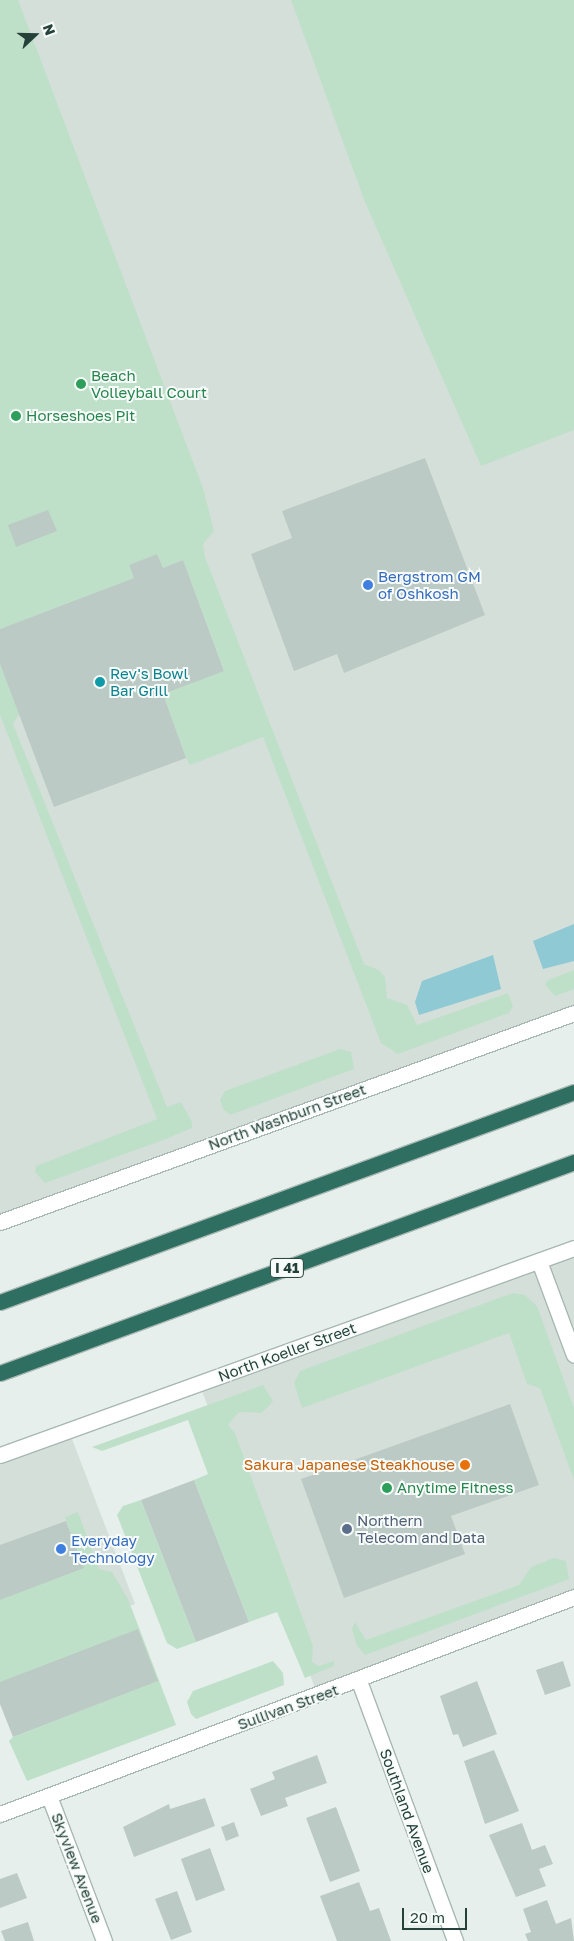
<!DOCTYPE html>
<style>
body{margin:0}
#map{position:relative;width:574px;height:1941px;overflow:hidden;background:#e6efeb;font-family:"Golos Text",sans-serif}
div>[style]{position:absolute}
.built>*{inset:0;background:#d4dfda}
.green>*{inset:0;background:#bfe0c8}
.water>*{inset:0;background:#8ec9d4}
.building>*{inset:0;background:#bbcac4}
.roads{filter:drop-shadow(1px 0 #a8b8b2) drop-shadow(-1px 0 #a8b8b2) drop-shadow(0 1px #a8b8b2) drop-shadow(0 -1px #a8b8b2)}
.minor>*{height:15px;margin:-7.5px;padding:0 7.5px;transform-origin:7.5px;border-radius:7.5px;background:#fff}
.highway>*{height:15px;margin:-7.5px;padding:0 7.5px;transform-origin:7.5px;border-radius:7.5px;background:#2f6f62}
.dots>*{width:14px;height:14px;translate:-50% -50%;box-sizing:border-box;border:2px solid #f7fbf9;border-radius:50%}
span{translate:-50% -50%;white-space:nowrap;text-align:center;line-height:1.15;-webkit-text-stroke:4px #f7fbf9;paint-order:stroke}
.shield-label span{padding:1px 4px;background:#f7fbf9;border:1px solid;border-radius:4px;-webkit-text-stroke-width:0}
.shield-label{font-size:14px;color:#24423a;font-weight:700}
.leisure-label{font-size:15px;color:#27864d}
.left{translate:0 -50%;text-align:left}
.shop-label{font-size:15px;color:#366cbe}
.culture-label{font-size:15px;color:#0d838f}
.street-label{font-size:15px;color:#24423a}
.food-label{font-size:15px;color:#c56008}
.right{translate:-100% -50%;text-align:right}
.service-label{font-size:15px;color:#4e5e75}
.north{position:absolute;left:10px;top:10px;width:50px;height:50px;-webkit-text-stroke:4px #f7fbf9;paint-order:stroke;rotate:69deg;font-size:14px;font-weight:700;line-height:20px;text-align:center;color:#24423a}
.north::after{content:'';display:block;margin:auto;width:18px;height:22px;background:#24423a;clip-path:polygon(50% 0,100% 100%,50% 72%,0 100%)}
.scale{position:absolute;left:402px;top:1908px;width:65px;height:22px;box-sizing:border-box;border:2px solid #24423a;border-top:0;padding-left:6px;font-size:15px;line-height:18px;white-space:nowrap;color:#24423a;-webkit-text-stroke:4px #f7fbf9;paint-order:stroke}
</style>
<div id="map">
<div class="built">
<i style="clip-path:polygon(0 0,562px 0,574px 35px,574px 1013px,0 1222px)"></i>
<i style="clip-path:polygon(574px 1248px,574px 1597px,318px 1696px,199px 1383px)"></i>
<i style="clip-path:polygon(69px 1431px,135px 1604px,0 1654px,0 1455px)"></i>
</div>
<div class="green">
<i style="clip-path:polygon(0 0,18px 0,203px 488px,214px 531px,203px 544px,205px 557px,364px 964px,379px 970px,385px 977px,387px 998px,407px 1005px,417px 1025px,508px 993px,513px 1006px,509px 1013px,398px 1054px,381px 1043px,263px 737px,190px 765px,186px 758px,163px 694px,224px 670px,183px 560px,163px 568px,157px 554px,129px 565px,134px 578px,0 629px)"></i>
<i style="clip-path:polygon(291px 0,574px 0,574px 430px,481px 466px,365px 202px)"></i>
<i style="clip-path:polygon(0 664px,19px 714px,13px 724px,167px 1107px,181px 1102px,192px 1122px,192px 1128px,166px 1139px,45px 1183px,35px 1172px,36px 1166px,157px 1119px,0 715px)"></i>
<i style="clip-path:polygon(574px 970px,574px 989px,555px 996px,545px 985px,548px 980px)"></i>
<i style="clip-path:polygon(340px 1049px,351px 1052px,354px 1069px,230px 1115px,223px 1109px,220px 1100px,225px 1091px)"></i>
<i style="clip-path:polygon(513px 1293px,525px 1295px,537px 1306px,574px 1408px,574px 1480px,540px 1388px,527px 1384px,509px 1333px,302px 1408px,294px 1383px,300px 1371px)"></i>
<i style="clip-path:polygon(263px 1385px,273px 1401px,268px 1407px,261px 1413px,239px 1412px,228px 1425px,235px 1433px,313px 1646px,312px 1662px,319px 1666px,334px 1661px,334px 1666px,305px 1678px,277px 1612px,249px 1622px,194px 1480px,208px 1474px,188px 1420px,102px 1451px,92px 1447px)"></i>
<i style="clip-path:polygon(141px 1500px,196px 1642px,177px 1649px,167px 1643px,117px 1515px,123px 1506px)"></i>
<i style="clip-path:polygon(78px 1512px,99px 1569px,112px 1572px,128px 1599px,176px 1725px,27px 1781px,9px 1741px,13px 1737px,157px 1681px,0 1682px,0 1599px,83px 1568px,65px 1517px)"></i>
<i style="clip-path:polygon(554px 1558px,566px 1561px,569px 1579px,365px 1655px,357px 1646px,352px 1629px,355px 1622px,366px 1640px,519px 1585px,531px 1567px)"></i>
<i style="clip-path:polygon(273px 1661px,283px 1673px,284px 1685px,196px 1719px,191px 1714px,187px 1702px,193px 1691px)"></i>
</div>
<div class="water">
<i style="clip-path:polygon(574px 924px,574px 961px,543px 969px,533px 941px)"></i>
<i style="clip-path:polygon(493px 955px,501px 989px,419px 1015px,415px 1002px,422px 981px)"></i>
</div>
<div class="building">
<i style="clip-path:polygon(425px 458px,485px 615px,344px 673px,337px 654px,294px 671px,251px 554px,292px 538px,282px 511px)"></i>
<i style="clip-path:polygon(48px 510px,57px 531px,16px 547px,8px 525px)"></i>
<i style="clip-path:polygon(157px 554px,163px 568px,183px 560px,224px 671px,163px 694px,186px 758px,54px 807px,0 664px,0 629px,134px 578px,129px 565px)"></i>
<i style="clip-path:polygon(510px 1404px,539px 1485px,451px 1516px,465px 1554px,344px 1598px,301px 1479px)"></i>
<i style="clip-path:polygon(194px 1480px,249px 1622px,196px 1642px,141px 1500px)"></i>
<i style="clip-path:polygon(66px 1521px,84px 1568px,0 1600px,0 1545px)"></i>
<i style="clip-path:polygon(138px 1629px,158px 1681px,13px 1737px,0 1704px,0 1682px)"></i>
<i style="clip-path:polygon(563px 1661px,571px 1686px,545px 1695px,536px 1670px)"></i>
<i style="clip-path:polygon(477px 1681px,497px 1734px,463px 1747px,458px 1734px,453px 1735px,440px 1696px)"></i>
<i style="clip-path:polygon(494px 1750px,519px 1811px,485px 1824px,464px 1761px)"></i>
<i style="clip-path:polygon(317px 1755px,327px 1783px,285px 1798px,288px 1806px,261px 1816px,250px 1789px,275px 1779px,272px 1772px)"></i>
<i style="clip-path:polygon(205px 1798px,215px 1826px,134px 1857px,123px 1827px,169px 1804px,170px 1809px)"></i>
<i style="clip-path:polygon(336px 1807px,360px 1871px,330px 1882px,306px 1818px)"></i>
<i style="clip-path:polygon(234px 1822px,239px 1836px,226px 1841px,221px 1827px)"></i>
<i style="clip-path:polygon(522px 1823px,532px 1850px,545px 1845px,553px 1864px,539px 1869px,546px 1886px,516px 1897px,489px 1835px)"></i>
<i style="clip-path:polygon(210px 1848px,225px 1890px,196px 1901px,181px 1859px)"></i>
<i style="clip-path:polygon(17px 1873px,27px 1898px,0 1908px,0 1879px)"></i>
<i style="clip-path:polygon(359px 1882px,370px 1911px,379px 1908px,391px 1941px,337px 1941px,320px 1896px)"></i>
<i style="clip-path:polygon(177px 1891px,192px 1932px,171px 1940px,155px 1899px)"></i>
<i style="clip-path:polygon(547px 1900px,556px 1924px,571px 1918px,574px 1941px,528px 1941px,525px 1934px,531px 1932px,523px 1909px)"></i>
<i style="clip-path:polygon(28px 1922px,34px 1941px,5px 1941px,1px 1931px)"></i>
</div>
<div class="roads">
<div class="minor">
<i style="left:0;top:1222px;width:611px;rotate:-20.01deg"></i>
<i style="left:539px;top:1261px;width:100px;rotate:69.6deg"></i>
<i style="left:0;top:1455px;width:610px;rotate:-19.83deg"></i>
<i style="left:359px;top:1681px;width:277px;rotate:69.7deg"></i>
<i style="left:49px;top:1796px;width:155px;rotate:69.2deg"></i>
<i style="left:0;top:1814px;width:614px;rotate:-20.71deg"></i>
</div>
<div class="highway">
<i style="left:0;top:1302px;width:611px;rotate:-20.1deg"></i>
<i style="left:0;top:1373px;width:612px;rotate:-20.18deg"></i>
</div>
</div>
<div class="dots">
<i style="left:81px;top:384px;background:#2e9e5b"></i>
<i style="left:16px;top:416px;background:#2e9e5b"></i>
<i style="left:368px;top:585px;background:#3f7fe0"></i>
<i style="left:100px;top:682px;background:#0f9aa8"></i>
<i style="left:465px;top:1465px;background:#e8710a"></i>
<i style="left:387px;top:1488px;background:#2e9e5b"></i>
<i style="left:347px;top:1529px;background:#5c6f8a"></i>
<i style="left:61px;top:1549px;background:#3f7fe0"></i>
</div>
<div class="shield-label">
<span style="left:287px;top:1268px">I 41</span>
</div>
<div class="leisure-label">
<span class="left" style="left:91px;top:384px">Beach<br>Volleyball Court</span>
<span class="left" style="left:26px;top:416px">Horseshoes Pit</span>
<span class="left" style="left:397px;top:1488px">Anytime Fitness</span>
</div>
<div class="shop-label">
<span class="left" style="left:378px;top:585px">Bergstrom GM<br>of Oshkosh</span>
<span class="left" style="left:71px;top:1549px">Everyday<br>Technology</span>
</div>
<div class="culture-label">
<span class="left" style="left:110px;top:682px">Rev's Bowl<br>Bar Grill</span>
</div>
<div class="street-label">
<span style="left:287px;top:1117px;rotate:-20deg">North Washburn Street</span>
<span style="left:287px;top:1352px;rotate:-20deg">North Koeller Street</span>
<span style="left:288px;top:1707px;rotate:-20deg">Sullivan Street</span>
<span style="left:407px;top:1811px;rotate:70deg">Southland Avenue</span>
<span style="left:77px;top:1868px;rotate:69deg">Skyview Avenue</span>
</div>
<div class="food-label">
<span class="right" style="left:455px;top:1465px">Sakura Japanese Steakhouse</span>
</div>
<div class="service-label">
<span class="left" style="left:357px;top:1529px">Northern<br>Telecom and Data</span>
</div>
<div class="north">N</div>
<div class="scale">20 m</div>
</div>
